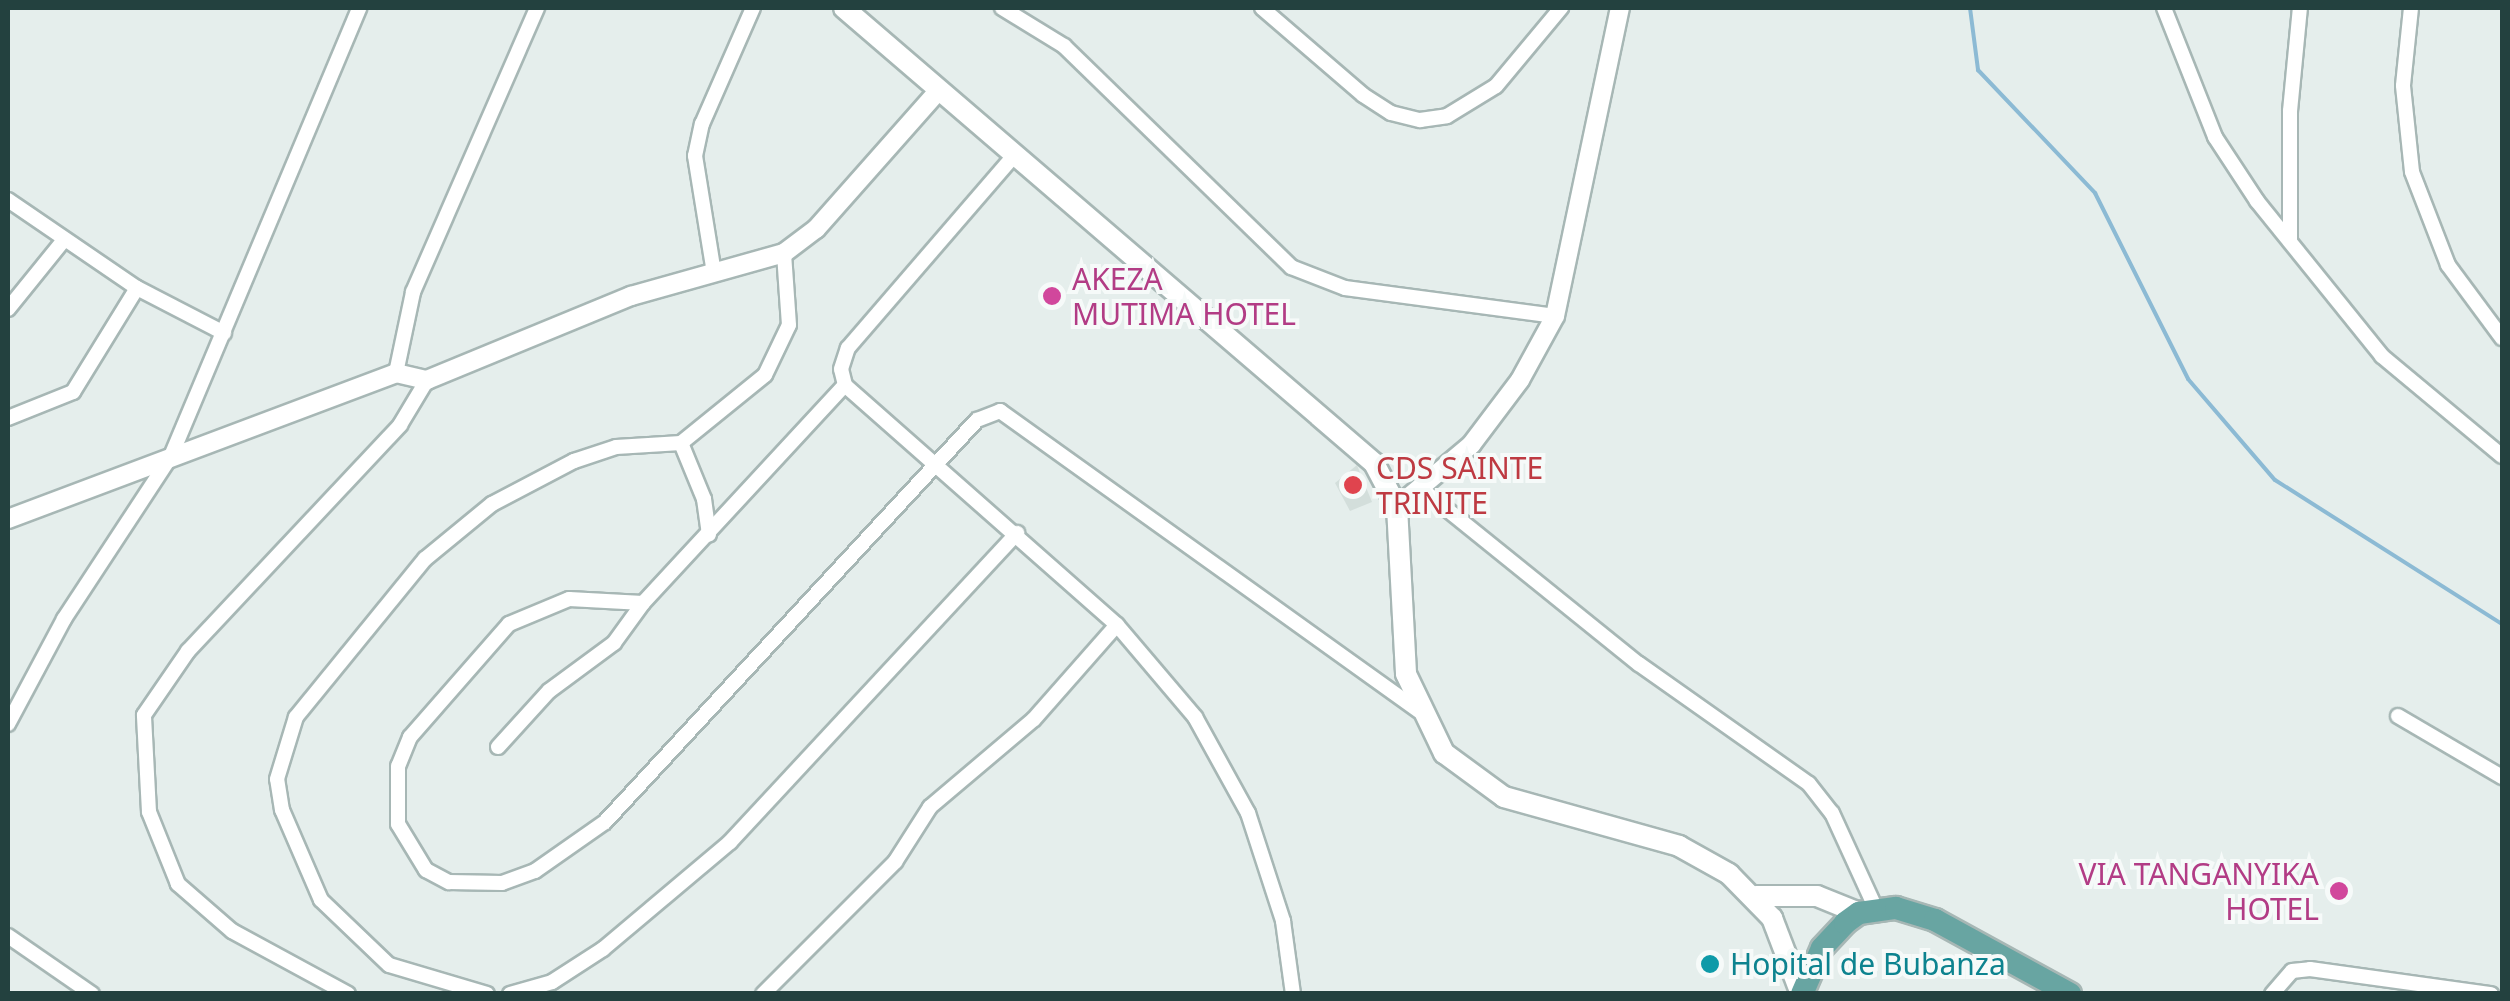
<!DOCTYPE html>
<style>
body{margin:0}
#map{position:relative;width:2510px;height:1001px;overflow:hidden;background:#e5eeec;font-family:"Noto Sans",sans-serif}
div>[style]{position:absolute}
.built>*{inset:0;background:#d3dedb}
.stream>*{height:4px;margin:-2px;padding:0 2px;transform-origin:2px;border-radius:2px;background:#8cbad4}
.roads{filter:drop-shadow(2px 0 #a7b7b5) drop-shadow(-2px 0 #a7b7b5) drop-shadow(0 2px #a7b7b5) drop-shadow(0 -2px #a7b7b5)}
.minor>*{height:14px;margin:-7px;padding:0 7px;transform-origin:7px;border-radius:7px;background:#fff}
.tertiary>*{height:18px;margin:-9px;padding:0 9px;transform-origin:9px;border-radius:9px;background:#fff}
.secondary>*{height:20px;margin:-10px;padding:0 10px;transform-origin:10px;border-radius:10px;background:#fff}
.primary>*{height:22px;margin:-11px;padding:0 11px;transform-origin:11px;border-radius:11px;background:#68a5a2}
.dots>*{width:28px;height:28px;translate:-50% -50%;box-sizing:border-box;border:5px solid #f6faf9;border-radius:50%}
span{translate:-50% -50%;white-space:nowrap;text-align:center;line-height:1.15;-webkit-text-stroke:8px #f6faf9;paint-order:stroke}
.hotel-label{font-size:30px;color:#b23c85}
.left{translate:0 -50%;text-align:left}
.right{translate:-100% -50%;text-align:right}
.health-label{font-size:30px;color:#be3a42}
.culture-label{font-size:30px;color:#0d838f}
.frame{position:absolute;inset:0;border:10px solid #23413f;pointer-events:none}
</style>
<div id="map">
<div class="built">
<i style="clip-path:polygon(1357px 465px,1372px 502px,1350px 511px,1335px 483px)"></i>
</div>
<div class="stream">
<i style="left:1970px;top:8px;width:63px;rotate:82.6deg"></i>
<i style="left:1978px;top:70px;width:170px;rotate:46.4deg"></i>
<i style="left:2095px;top:193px;width:208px;rotate:63.4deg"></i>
<i style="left:2188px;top:379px;width:133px;rotate:49.3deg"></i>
<i style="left:2275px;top:480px;width:269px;rotate:32.4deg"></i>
</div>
<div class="roads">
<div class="minor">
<i style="left:1002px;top:8px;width:73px;rotate:31.5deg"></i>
<i style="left:1064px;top:46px;width:317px;rotate:44.2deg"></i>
<i style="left:1291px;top:267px;width:58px;rotate:21.3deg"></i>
<i style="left:1345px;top:288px;width:212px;rotate:7.6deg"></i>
<i style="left:1262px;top:8px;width:133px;rotate:40.7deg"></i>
<i style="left:1363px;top:95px;width:33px;rotate:33deg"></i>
<i style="left:1391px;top:113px;width:30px;rotate:14deg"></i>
<i style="left:1420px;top:120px;width:27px;rotate:-8deg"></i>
<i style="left:1447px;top:116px;width:57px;rotate:-31.5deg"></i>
<i style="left:1496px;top:86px;width:102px;rotate:-50.2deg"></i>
<i style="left:2164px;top:8px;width:139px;rotate:68.4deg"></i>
<i style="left:2215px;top:137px;width:77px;rotate:56.7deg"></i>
<i style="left:2257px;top:201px;width:199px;rotate:51.1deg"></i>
<i style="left:2382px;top:356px;width:156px;rotate:39.8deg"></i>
<i style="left:2411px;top:8px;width:78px;rotate:95.9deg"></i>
<i style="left:2403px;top:86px;width:86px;rotate:84deg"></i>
<i style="left:2412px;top:172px;width:100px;rotate:68.8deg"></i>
<i style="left:2448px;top:265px;width:91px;rotate:53.5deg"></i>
<i style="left:8px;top:200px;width:156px;rotate:34.3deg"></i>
<i style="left:137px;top:288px;width:98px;rotate:27.3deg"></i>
<i style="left:2290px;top:241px;width:130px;rotate:-90deg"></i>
<i style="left:2290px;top:111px;width:103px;rotate:-84.5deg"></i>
<i style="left:714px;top:273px;width:119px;rotate:-99.2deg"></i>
<i style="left:695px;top:156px;width:33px;rotate:-78deg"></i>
<i style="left:702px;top:124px;width:127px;rotate:-66.3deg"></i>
<i style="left:8px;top:309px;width:87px;rotate:-51deg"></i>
<i style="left:396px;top:373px;width:83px;rotate:-78.1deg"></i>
<i style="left:413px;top:292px;width:310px;rotate:-66.4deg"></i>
<i style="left:8px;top:418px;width:70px;rotate:-21.8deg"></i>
<i style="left:73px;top:392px;width:122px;rotate:-58.4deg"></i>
<i style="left:681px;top:443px;width:61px;rotate:67.7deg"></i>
<i style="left:704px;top:499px;width:36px;rotate:82deg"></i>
<i style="left:1423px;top:490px;width:277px;rotate:38.9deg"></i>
<i style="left:1639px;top:664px;width:208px;rotate:35.2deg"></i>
<i style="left:1809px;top:784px;width:37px;rotate:52deg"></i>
<i style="left:1832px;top:813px;width:106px;rotate:65.4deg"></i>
<i style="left:643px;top:603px;width:297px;rotate:-47.2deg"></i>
<i style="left:1117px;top:625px;width:121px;rotate:49.7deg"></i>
<i style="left:1195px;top:717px;width:110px;rotate:61.1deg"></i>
<i style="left:1248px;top:813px;width:114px;rotate:72deg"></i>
<i style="left:1283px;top:921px;width:74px;rotate:82.2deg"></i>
<i style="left:2398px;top:716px;width:121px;rotate:30.4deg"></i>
<i style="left:8px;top:724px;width:119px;rotate:-61.9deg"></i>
<i style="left:64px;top:619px;width:195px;rotate:-56.7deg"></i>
<i style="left:171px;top:456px;width:486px;rotate:-67.2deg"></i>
<i style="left:498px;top:747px;width:76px;rotate:-47.7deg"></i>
<i style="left:549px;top:691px;width:81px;rotate:-36.4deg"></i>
<i style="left:614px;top:643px;width:49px;rotate:-54.1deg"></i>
<i style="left:643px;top:603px;width:74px;rotate:-176.9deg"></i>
<i style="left:569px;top:599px;width:65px;rotate:157.4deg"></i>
<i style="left:509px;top:624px;width:150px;rotate:131.2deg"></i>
<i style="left:410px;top:737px;width:31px;rotate:112deg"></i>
<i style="left:398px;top:766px;width:58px;rotate:90deg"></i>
<i style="left:398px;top:824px;width:54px;rotate:58.7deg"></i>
<i style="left:426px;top:870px;width:26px;rotate:28deg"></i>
<i style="left:449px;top:882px;width:53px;rotate:1.1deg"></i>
<i style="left:502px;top:883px;width:35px;rotate:-20deg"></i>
<i style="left:535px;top:871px;width:85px;rotate:-35deg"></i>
<i style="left:605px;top:822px;width:548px;rotate:-47.22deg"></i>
<i style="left:977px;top:420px;width:25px;rotate:-21deg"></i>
<i style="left:1000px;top:411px;width:515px;rotate:35.6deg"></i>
<i style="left:8px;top:936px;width:102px;rotate:34.6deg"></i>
<i style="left:348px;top:994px;width:132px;rotate:-151.5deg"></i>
<i style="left:232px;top:931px;width:72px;rotate:-139deg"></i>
<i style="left:178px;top:884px;width:78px;rotate:-111.9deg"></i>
<i style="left:149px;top:812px;width:97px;rotate:-93deg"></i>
<i style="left:144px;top:715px;width:78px;rotate:-55.5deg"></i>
<i style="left:188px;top:651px;width:310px;rotate:-46.8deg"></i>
<i style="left:400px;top:425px;width:52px;rotate:-59deg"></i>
<i style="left:487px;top:994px;width:102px;rotate:-163.5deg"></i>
<i style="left:389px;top:965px;width:94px;rotate:-136.3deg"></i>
<i style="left:321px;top:900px;width:98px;rotate:-113.4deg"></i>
<i style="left:282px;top:810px;width:31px;rotate:-99deg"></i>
<i style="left:277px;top:779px;width:65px;rotate:-73deg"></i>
<i style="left:296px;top:717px;width:204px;rotate:-50.8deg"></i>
<i style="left:425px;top:559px;width:87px;rotate:-39.4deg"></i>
<i style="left:492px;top:504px;width:93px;rotate:-27.7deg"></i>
<i style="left:574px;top:461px;width:44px;rotate:-18.4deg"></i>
<i style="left:616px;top:447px;width:65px;rotate:-3.5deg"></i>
<i style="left:681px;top:443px;width:108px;rotate:-39deg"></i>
<i style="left:765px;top:375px;width:55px;rotate:-64.4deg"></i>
<i style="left:789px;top:325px;width:72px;rotate:-94deg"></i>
<i style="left:510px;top:994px;width:44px;rotate:-15.9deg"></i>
<i style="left:552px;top:982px;width:61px;rotate:-32.9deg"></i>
<i style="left:603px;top:949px;width:166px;rotate:-40.1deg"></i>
<i style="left:730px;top:842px;width:422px;rotate:-47.1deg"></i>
<i style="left:763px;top:994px;width:187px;rotate:-45deg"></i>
<i style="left:895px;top:862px;width:65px;rotate:-57.5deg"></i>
<i style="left:930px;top:807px;width:136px;rotate:-40.2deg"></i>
<i style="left:1034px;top:719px;width:125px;rotate:-48.6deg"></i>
<i style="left:1117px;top:625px;width:363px;rotate:-138.6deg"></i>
<i style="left:845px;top:385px;width:16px;rotate:-104deg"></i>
<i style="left:841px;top:369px;width:22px;rotate:-72deg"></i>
<i style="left:848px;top:348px;width:254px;rotate:-49.2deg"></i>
<i style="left:2272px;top:994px;width:30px;rotate:-49deg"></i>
<i style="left:2292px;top:971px;width:18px;rotate:-6deg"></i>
<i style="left:2310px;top:969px;width:183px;rotate:7.9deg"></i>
</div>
<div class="tertiary">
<i style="left:1397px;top:507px;width:97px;rotate:-40deg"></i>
<i style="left:1471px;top:445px;width:81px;rotate:-53deg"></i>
<i style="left:1520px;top:380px;width:73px;rotate:-61.3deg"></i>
<i style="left:1555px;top:316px;width:315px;rotate:-78.1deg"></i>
<i style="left:8px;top:519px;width:415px;rotate:-20.6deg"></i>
<i style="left:396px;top:373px;width:32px;rotate:13deg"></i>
<i style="left:427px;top:380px;width:221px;rotate:-22.4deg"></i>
<i style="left:631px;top:296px;width:159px;rotate:-15.7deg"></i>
<i style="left:784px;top:253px;width:40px;rotate:-37deg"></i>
<i style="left:816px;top:229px;width:186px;rotate:-48.5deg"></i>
</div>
<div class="secondary">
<i style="left:844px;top:8px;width:699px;rotate:40.65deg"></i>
<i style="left:1374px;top:463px;width:50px;rotate:62.4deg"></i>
<i style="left:1397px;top:507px;width:167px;rotate:86.9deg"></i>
<i style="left:1406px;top:674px;width:88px;rotate:64.3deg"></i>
<i style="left:1444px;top:753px;width:74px;rotate:36.3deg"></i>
<i style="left:1504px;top:797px;width:182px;rotate:15.6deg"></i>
<i style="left:1679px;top:846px;width:57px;rotate:29.2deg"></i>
<i style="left:1729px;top:874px;width:62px;rotate:45.7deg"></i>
<i style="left:1772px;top:918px;width:81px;rotate:69.1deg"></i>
<i style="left:1756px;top:896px;width:61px"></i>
<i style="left:1817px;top:896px;width:45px;rotate:22deg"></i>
</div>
<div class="primary">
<i style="left:1802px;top:994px;width:50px;rotate:-66.5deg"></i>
<i style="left:1822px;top:948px;width:34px;rotate:-47deg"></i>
<i style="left:1845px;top:923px;width:17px;rotate:-36deg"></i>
<i style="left:1859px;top:913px;width:37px;rotate:-8deg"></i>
<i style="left:1896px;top:908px;width:41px;rotate:17.1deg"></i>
<i style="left:1935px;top:920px;width:154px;rotate:28.7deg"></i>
</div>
</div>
<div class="dots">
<i style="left:1052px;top:296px;background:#d1479c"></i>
<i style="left:1353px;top:485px;background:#e0444e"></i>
<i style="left:2339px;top:891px;background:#d1479c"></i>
<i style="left:1710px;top:964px;background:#0f9aa8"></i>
</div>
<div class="hotel-label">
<span class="left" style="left:1072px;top:296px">AKEZA<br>MUTIMA HOTEL</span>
<span class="right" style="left:2319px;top:891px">VIA TANGANYIKA<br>HOTEL</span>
</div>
<div class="health-label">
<span class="left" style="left:1376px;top:485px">CDS SAINTE<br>TRINITE</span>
</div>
<div class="culture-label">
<span class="left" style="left:1730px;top:964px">Hopital de Bubanza</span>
</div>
<div class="frame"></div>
</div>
